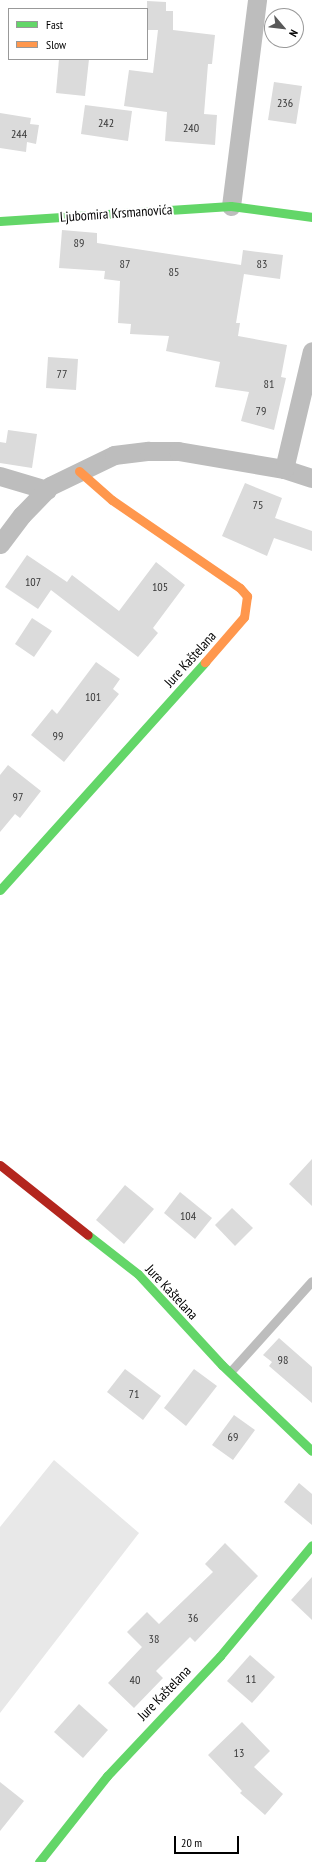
<!DOCTYPE html>
<meta charset="utf-8">
<style>
body{margin:0}
#map{position:relative;width:312px;height:1862px;overflow:hidden;background:#fff;font-family:"PT Sans Narrow",sans-serif}
div>[style]{position:absolute}
.green>*{inset:0;background:#e8e8e8}
.building>*{inset:0;background:#dbdbdb}
.lane>*{height:9px;margin:-4.5px;padding:0 4.5px;transform-origin:4.5px;border-radius:4.5px;background:#bdbdbd}
.street>*{height:19px;margin:-9.5px;padding:0 9.5px;transform-origin:9.5px;border-radius:9.5px;background:#bdbdbd}
.fast>*{height:9px;margin:-4.5px;padding:0 4.5px;transform-origin:4.5px;border-radius:4.5px;background:#63d668}
.slow>*{height:9px;margin:-4.5px;padding:0 4.5px;transform-origin:4.5px;border-radius:4.5px;background:#ff974d}
.jam>*{height:9px;margin:-4.5px;padding:0 4.5px;transform-origin:4.5px;border-radius:4.5px;background:#b3261e}
span{translate:-50% -50%;white-space:nowrap;text-align:center;line-height:1.15;-webkit-text-stroke:4px #fff;paint-order:stroke}
.number-label{font-size:12px;color:#373737}
.number-label span{-webkit-text-stroke-width:0}
.street-label{font-size:14px;color:#000}
.legend{position:absolute;left:8px;top:8px;width:140px;height:52px;box-sizing:border-box;background:#fff;border:1px solid #999;margin:0;padding:5px 7px;list-style:none;font-size:12px;color:#000}
.legend li{display:flex;align-items:center;gap:8px;height:20px}
.legend b{width:20px;border:1px solid #999}
.north{position:absolute;left:264px;top:8px;width:40px;height:40px;box-sizing:border-box;background:#fff;border:1px solid #999;border-radius:50%;rotate:118deg;font-size:11px;font-weight:700;line-height:16px;text-align:center;color:#000}
.north::after{content:'';display:block;margin:auto;width:14px;height:18px;background:#595959;clip-path:polygon(50% 0,100% 100%,50% 72%,0 100%)}
.scale{position:absolute;left:174px;top:1836px;width:65px;height:18px;box-sizing:border-box;border:2px solid #000;border-top:0;padding-left:5px;font-size:12px;line-height:14px;white-space:nowrap;color:#000;-webkit-text-stroke:3px #fff;paint-order:stroke}
</style>
<div id="map">
<div class="green">
<i style="clip-path:polygon(54px 1460px,139px 1533px,0 1713px,0 1527px)"></i>
</div>
<div class="building">
<i style="clip-path:polygon(147px 1px,166px 2px,166px 11px,173px 11px,173px 30px,215px 35px,212px 64px,208px 64px,204px 114px,217px 115px,215px 145px,165px 141px,167px 112px,124px 106px,129px 70px,153px 73px,158px 30px,147px 30px)"></i>
<i style="clip-path:polygon(59px 59px,89px 59px,85px 96px,56px 93px)"></i>
<i style="clip-path:polygon(274px 82px,302px 86px,296px 124px,268px 120px)"></i>
<i style="clip-path:polygon(85px 105px,132px 111px,128px 141px,81px 134px)"></i>
<i style="clip-path:polygon(0 113px,31px 118px,30px 124px,39px 125px,36px 144px,27px 142px,26px 152px,0 148px)"></i>
<i style="clip-path:polygon(62px 230px,97px 233px,97px 243px,241px 265px,243px 250px,283px 255px,280px 279px,244px 274px,236px 323px,240px 323px,238px 336px,287px 345px,281px 377px,286px 378px,274px 430px,241px 421px,249px 392px,215px 387px,220px 362px,166px 351px,169px 336px,130px 334px,131px 324px,118px 323px,120px 281px,104px 279px,105px 271px,59px 268px)"></i>
<i style="clip-path:polygon(48px 357px,78px 359px,76px 390px,46px 388px)"></i>
<i style="clip-path:polygon(8px 430px,37px 434px,32px 468px,0 463px,0 442px,6px 443px)"></i>
<i style="clip-path:polygon(245px 483px,282px 498px,275px 518px,312px 531px,312px 551px,274px 538px,267px 556px,222px 536px)"></i>
<i style="clip-path:polygon(27px 555px,67px 582px,72px 575px,119px 611px,156px 562px,185px 585px,153px 628px,158px 633px,138px 657px,51px 590px,38px 609px,5px 587px)"></i>
<i style="clip-path:polygon(32px 618px,52px 631px,34px 657px,15px 644px)"></i>
<i style="clip-path:polygon(96px 662px,120px 679px,113px 689px,119px 694px,64px 762px,31px 735px,52px 709px,57px 714px)"></i>
<i style="clip-path:polygon(8px 765px,41px 791px,20px 818px,15px 814px,0 832px,0 775px)"></i>
<i style="clip-path:polygon(312px 1159px,312px 1206px,289px 1184px)"></i>
<i style="clip-path:polygon(125px 1185px,154px 1209px,124px 1244px,96px 1220px)"></i>
<i style="clip-path:polygon(180px 1192px,212px 1218px,195px 1239px,164px 1213px)"></i>
<i style="clip-path:polygon(232px 1208px,253px 1228px,235px 1246px,215px 1225px)"></i>
<i style="clip-path:polygon(279px 1338px,312px 1367px,312px 1403px,269px 1366px,272px 1362px,263px 1355px)"></i>
<i style="clip-path:polygon(125px 1369px,161px 1396px,143px 1420px,107px 1392px)"></i>
<i style="clip-path:polygon(194px 1369px,217px 1386px,186px 1426px,164px 1408px)"></i>
<i style="clip-path:polygon(234px 1415px,255px 1430px,233px 1460px,212px 1445px)"></i>
<i style="clip-path:polygon(299px 1483px,312px 1494px,312px 1525px,284px 1502px)"></i>
<i style="clip-path:polygon(225px 1543px,258px 1576px,195px 1642px,190px 1637px,156px 1671px,163px 1678px,134px 1708px,108px 1683px,142px 1647px,127px 1632px,147px 1612px,159px 1624px,213px 1572px,205px 1564px)"></i>
<i style="clip-path:polygon(312px 1577px,312px 1620px,291px 1600px)"></i>
<i style="clip-path:polygon(250px 1655px,275px 1677px,252px 1703px,227px 1681px)"></i>
<i style="clip-path:polygon(79px 1704px,108px 1730px,83px 1758px,54px 1732px)"></i>
<i style="clip-path:polygon(242px 1722px,270px 1751px,254px 1767px,283px 1794px,265px 1815px,240px 1793px,242px 1791px,208px 1755px)"></i>
<i style="clip-path:polygon(0 1782px,24px 1801px,0 1831px)"></i>
</div>
<div class="lane">
<i style="left:230px;top:1372px;width:122px;rotate:-48deg"></i>
</div>
<div class="street">
<i style="left:231px;top:206px;width:208px;rotate:-82.8deg"></i>
<i style="left:284px;top:469px;width:29px;rotate:18deg"></i>
<i style="left:0;top:476px;width:49px;rotate:16.6deg"></i>
<i style="left:0;top:544px;width:36px;rotate:-53deg"></i>
<i style="left:22px;top:515px;width:40px;rotate:-46deg"></i>
<i style="left:50px;top:486px;width:71px;rotate:-25.8deg"></i>
<i style="left:114px;top:455px;width:35px;rotate:-7deg"></i>
<i style="left:149px;top:451px;width:29px"></i>
<i style="left:178px;top:451px;width:108px;rotate:9.6deg"></i>
<i style="left:284px;top:469px;width:121px;rotate:-76.7deg"></i>
</div>
<div class="fast">
<i style="left:0;top:221px;width:231px;rotate:-3.7deg"></i>
<i style="left:231px;top:206px;width:82px;rotate:7.7deg"></i>
<i style="left:0;top:890px;width:307px;rotate:-48deg"></i>
<i style="left:88px;top:1235px;width:63px;rotate:38deg"></i>
<i style="left:138px;top:1274px;width:124px;rotate:47.3deg"></i>
<i style="left:222px;top:1365px;width:124px;rotate:43.7deg"></i>
<i style="left:39px;top:1862px;width:110px;rotate:-51.7deg"></i>
<i style="left:107px;top:1776px;width:165px;rotate:-46.7deg"></i>
<i style="left:220px;top:1656px;width:144px;rotate:-50.3deg"></i>
</div>
<div class="slow">
<i style="left:79px;top:471px;width:44px;rotate:41.3deg"></i>
<i style="left:112px;top:500px;width:155px;rotate:34.5deg"></i>
<i style="left:240px;top:588px;width:11px;rotate:49deg"></i>
<i style="left:247px;top:596px;width:21px;rotate:98deg"></i>
<i style="left:244px;top:617px;width:60px;rotate:130.9deg"></i>
</div>
<div class="jam">
<i style="left:0;top:1165px;width:112px;rotate:38.5deg"></i>
</div>
<div class="number-label">
<span style="left:285px;top:103px">236</span>
<span style="left:106px;top:123px">242</span>
<span style="left:191px;top:128px">240</span>
<span style="left:19px;top:134px">244</span>
<span style="left:79px;top:243px">89</span>
<span style="left:125px;top:264px">87</span>
<span style="left:262px;top:264px">83</span>
<span style="left:174px;top:272px">85</span>
<span style="left:62px;top:374px">77</span>
<span style="left:269px;top:384px">81</span>
<span style="left:261px;top:411px">79</span>
<span style="left:258px;top:505px">75</span>
<span style="left:33px;top:582px">107</span>
<span style="left:160px;top:587px">105</span>
<span style="left:93px;top:697px">101</span>
<span style="left:58px;top:736px">99</span>
<span style="left:18px;top:797px">97</span>
<span style="left:188px;top:1216px">104</span>
<span style="left:283px;top:1360px">98</span>
<span style="left:134px;top:1394px">71</span>
<span style="left:233px;top:1437px">69</span>
<span style="left:193px;top:1618px">36</span>
<span style="left:154px;top:1639px">38</span>
<span style="left:251px;top:1679px">11</span>
<span style="left:135px;top:1680px">40</span>
<span style="left:239px;top:1753px">13</span>
</div>
<div class="street-label">
<span style="left:116px;top:213px;rotate:-4deg">Ljubomira Krsmanovića</span>
<span style="left:190px;top:659px;rotate:-48deg">Jure Kaštelana</span>
<span style="left:172px;top:1292px;rotate:47deg">Jure Kaštelana</span>
<span style="left:164px;top:1693px;rotate:-46deg">Jure Kaštelana</span>
</div>
<ul class="legend">
<li><b style="height:5px;background:#63d668"></b>Fast</li>
<li><b style="height:5px;background:#ff974d"></b>Slow</li>
</ul>
<div class="north">N</div>
<div class="scale">20 m</div>
</div>
